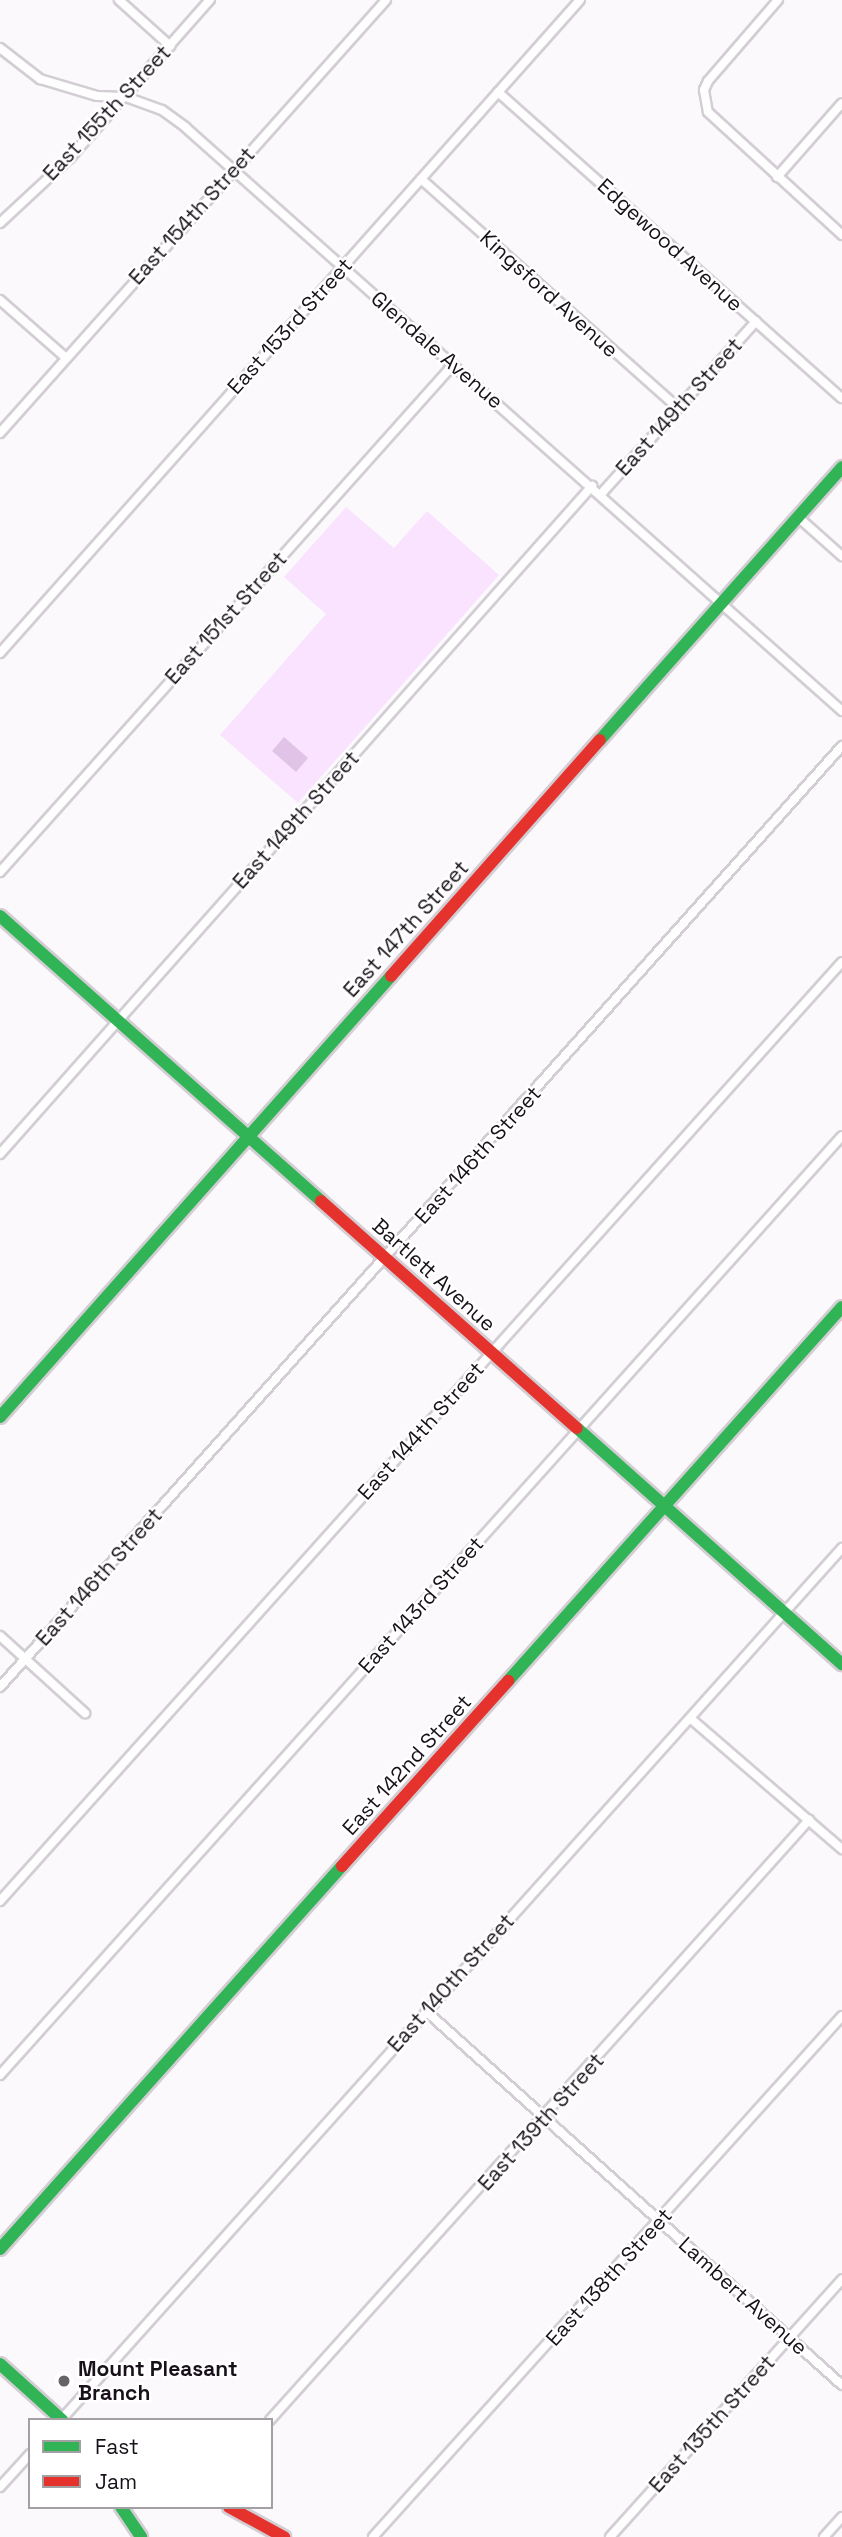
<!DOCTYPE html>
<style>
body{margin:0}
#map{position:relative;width:842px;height:2537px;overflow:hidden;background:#fcf9fd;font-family:"Space Grotesk",sans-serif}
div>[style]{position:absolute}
.green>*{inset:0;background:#f9e3fe}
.water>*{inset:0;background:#e1c3e8}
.roads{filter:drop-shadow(2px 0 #d3cdd4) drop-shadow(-2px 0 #d3cdd4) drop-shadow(0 2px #d3cdd4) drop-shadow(0 -2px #d3cdd4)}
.street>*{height:8px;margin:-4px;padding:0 4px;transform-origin:4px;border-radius:4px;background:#fffeff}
.fast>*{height:12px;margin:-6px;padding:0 6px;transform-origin:6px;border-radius:6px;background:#30b455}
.jam>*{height:12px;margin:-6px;padding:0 6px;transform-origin:6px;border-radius:6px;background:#e5322d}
.dots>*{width:19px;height:19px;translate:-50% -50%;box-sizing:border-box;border:4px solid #fff;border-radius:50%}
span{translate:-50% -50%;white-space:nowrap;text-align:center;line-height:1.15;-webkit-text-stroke:5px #fff;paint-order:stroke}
.street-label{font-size:21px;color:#18111a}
.poi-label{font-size:21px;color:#18111a;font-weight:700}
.left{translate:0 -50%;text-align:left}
.legend{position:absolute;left:28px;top:2418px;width:245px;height:91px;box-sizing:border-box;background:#fff;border:2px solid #a3a0a3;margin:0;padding:9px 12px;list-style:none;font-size:21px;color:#18111a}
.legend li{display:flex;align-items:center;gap:14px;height:35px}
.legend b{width:35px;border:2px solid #a3a0a3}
</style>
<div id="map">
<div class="green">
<i style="clip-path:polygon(346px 507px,394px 548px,427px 511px,499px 575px,298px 803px,220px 735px,326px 614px,284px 577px)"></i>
</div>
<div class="water">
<i style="clip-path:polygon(284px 737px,308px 758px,296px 772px,272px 751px)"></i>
</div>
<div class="roads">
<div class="street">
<i style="left:119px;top:0;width:69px;rotate:42deg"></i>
<i style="left:778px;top:0;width:107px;rotate:130.8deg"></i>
<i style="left:708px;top:81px;width:10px;rotate:114deg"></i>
<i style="left:704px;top:90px;width:22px;rotate:80deg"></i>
<i style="left:708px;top:112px;width:182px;rotate:42.5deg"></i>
<i style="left:0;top:48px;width:51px;rotate:37.8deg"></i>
<i style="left:40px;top:79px;width:59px;rotate:16.6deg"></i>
<i style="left:97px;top:96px;width:29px;rotate:2deg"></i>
<i style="left:126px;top:97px;width:38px;rotate:20deg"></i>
<i style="left:162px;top:110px;width:29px;rotate:36deg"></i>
<i style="left:185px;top:127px;width:879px;rotate:41.63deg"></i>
<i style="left:498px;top:92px;width:460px;rotate:41.7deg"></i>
<i style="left:777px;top:177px;width:98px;rotate:-48.7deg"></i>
<i style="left:421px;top:179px;width:344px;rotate:41.7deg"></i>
<i style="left:0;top:223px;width:96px;rotate:-42.9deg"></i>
<i style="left:70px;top:158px;width:211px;rotate:-48.5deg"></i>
<i style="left:0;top:300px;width:88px;rotate:41.3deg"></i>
<i style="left:0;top:433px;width:580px;rotate:-48.28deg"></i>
<i style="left:601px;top:494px;width:232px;rotate:-48.1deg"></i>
<i style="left:798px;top:517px;width:59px;rotate:41.6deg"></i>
<i style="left:0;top:653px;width:873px;rotate:-48.39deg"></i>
<i style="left:0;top:872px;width:680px;rotate:-48.22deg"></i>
<i style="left:0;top:1154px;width:893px;rotate:-48.45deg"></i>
<i style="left:0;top:1636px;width:115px;rotate:42.2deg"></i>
<i style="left:0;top:1687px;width:1263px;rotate:-48.18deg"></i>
<i style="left:690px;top:1718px;width:201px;rotate:40.8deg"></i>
<i style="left:0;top:1901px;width:1261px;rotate:-48.12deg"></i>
<i style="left:426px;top:2011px;width:559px;rotate:41.96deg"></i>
<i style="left:0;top:2075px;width:1261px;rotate:-48.12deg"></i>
<i style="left:61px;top:2420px;width:1171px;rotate:-48.15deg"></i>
<i style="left:270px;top:2420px;width:807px;rotate:-48.07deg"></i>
<i style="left:0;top:2487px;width:45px;rotate:-47.7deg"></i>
<i style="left:373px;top:2537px;width:701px;rotate:-48.01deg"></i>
<i style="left:610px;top:2537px;width:347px;rotate:-48deg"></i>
<i style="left:824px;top:2537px;width:27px;rotate:-48deg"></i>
</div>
<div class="fast">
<i style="left:600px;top:740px;width:365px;rotate:-48.4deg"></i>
<i style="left:0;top:916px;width:429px;rotate:41.6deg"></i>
<i style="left:0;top:1417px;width:589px;rotate:-48.44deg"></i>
<i style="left:577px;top:1428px;width:355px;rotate:41.7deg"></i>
<i style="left:508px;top:1681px;width:501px;rotate:-48.23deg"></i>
<i style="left:0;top:2249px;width:513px;rotate:-48.24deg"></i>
<i style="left:0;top:2364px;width:84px;rotate:42.1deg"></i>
<i style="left:121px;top:2507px;width:36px;rotate:56deg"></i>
</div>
<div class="jam">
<i style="left:391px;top:976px;width:315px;rotate:-48.5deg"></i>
<i style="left:321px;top:1201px;width:342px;rotate:41.6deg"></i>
<i style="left:342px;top:1866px;width:249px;rotate:-48.1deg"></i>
<i style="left:229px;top:2507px;width:63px;rotate:28.6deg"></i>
</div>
</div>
<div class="dots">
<i style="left:64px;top:2381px;background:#686269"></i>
</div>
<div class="street-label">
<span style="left:107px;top:113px;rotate:-47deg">East 155th Street</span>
<span style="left:192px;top:216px;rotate:-48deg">East 154th Street</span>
<span style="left:670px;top:245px;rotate:42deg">Edgewood Avenue</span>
<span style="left:549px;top:294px;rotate:42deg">Kingsford Avenue</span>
<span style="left:290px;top:326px;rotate:-48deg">East 153rd Street</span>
<span style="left:437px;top:350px;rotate:41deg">Glendale Avenue</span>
<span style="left:679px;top:407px;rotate:-48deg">East 149th Street</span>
<span style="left:226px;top:618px;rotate:-48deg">East 151st Street</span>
<span style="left:296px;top:820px;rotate:-48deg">East 149th Street</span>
<span style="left:406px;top:929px;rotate:-48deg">East 147th Street</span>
<span style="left:478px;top:1155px;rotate:-48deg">East 146th Street</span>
<span style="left:434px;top:1275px;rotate:42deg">Bartlett Avenue</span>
<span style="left:421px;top:1431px;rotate:-48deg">East 144th Street</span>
<span style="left:99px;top:1577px;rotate:-48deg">East 146th Street</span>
<span style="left:421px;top:1605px;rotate:-48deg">East 143rd Street</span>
<span style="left:407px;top:1765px;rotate:-48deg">East 142nd Street</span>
<span style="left:451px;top:1983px;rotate:-48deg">East 140th Street</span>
<span style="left:541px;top:2122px;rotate:-48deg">East 139th Street</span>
<span style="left:609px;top:2277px;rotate:-48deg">East 138th Street</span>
<span style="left:743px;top:2296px;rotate:42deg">Lambert Avenue</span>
<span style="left:712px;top:2424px;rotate:-48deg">East 135th Street</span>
</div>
<div class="poi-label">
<span class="left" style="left:78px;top:2381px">Mount Pleasant<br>Branch</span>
</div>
<ul class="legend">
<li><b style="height:9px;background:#30b455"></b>Fast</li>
<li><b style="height:9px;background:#e5322d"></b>Jam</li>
</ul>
</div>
